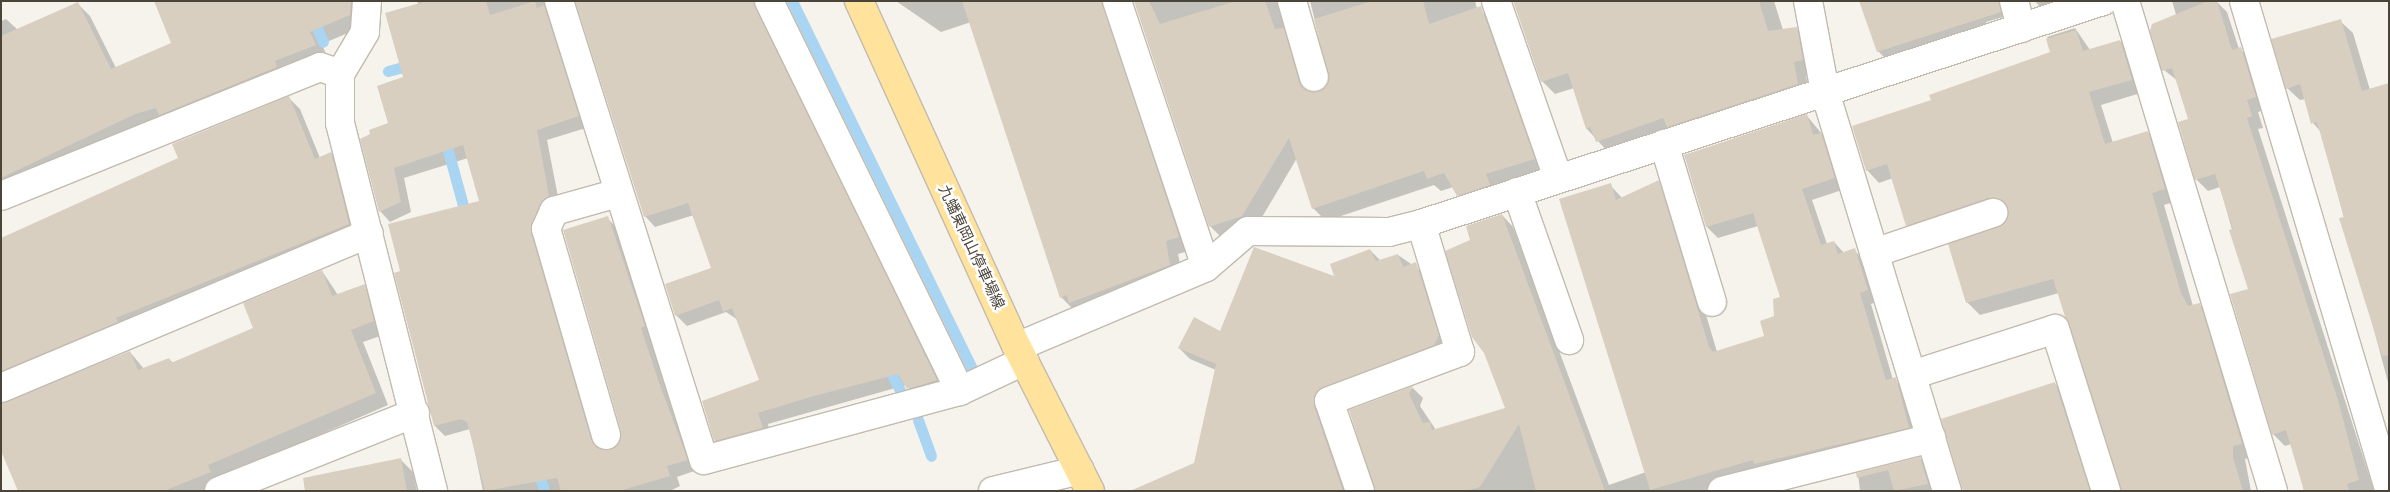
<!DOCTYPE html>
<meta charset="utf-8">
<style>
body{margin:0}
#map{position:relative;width:2390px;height:492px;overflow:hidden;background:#f6f3ec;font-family:"Open Sans","Noto Sans JP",sans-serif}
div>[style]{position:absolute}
.shadow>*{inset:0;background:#0003}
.stream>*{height:11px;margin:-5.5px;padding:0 5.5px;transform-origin:5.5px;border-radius:5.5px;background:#a9d4f2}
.building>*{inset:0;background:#d8cfc1}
.roads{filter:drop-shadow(1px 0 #c2bbae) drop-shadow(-1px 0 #c2bbae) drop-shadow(0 1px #c2bbae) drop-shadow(0 -1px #c2bbae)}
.minor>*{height:28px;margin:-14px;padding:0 14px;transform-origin:14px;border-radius:14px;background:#fff}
.major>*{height:28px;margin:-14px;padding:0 14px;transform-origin:14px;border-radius:14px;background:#ffe39c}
span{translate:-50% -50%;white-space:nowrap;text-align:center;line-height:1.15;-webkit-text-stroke:5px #fff;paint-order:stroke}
.street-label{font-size:15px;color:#4b4439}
.frame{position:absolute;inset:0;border:2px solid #4b4439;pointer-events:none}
</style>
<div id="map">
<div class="shadow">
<i style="clip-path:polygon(304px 1px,354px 1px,362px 27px,322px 44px,327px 57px,1px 194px,1px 21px,6px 19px,18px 30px,78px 4px,90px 16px,116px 68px)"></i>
<i style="clip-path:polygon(418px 1px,558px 1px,589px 127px,547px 140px,560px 207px,541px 245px,601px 449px,610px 451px,619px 446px,622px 431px,607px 218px,618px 229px,668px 392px,697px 470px,677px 477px,680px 486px,670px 491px,483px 491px,470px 429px,445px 436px,435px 426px,402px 271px,480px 202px,468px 158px,404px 178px,411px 212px,390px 222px,380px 211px,389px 124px,405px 78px)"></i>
<i style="clip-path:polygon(577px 1px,759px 1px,947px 391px,919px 399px,906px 385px,768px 424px,772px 439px,726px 451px,715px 440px,760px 381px,738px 320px,726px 312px,687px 326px,676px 315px,712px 269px,694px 215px,655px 227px,645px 216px)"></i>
<i style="clip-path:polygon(896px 1px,1122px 1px,1192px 250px,1178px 254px,1183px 278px,1074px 310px,1061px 297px,971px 22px,941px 32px)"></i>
<i style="clip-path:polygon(1135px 1px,1297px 1px,1289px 19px,1311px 93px,1326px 89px,1330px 81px,1310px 1px,1475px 1px,1477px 9px,1494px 20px,1547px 172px,1471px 208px,1453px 187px,1441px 191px,1434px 185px,1326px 221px,1313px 208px,1297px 158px,1255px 229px,1223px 239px,1210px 226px)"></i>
<i style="clip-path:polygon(1514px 1px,1774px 1px,1783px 30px,1797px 29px,1810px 42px,1815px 72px,1806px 75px,1810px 97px,1610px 154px,1587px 129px,1574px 88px,1555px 94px,1542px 81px)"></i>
<i style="clip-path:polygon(1860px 1px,2016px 1px,2010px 15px,1986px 22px,1989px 31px,1890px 63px,1878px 51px)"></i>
<i style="clip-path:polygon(2035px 1px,2075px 1px,2049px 18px)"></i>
<i style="clip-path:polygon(2172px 1px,2216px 1px,2227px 12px,2239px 49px,2253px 60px,2267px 109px,2258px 112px,2263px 128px,2258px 129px,2374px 491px,2305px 491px,2291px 444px,2285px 446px,2273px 434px,2249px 290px,2220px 187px,2208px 191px,2196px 179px,2189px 120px,2178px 81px,2164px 70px,2177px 18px)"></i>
<i style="clip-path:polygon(2340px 21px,2353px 33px,2370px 90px,2389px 87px,2389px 386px,2321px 132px,2313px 123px,2306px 99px,2300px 100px,2287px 88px)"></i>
<i style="clip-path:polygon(2075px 28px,2090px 50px,2120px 41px,2132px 53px,2144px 92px,2101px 105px,2113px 143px,2148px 133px,2160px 145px,2177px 201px,2164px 205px,2193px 306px,2199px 304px,2212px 316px,2254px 456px,2245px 459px,2251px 491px,2122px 491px,2059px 293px,1980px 315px,1967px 302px,2008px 212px,2001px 210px,1920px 237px,1907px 225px,1893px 178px,1879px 183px,1867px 170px,1933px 101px,2052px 53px,2047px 37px)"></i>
<i style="clip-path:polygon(289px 98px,300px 109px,320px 158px,331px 153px,342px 164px,360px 236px,11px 383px,1px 373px,1px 240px,180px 159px)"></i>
<i style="clip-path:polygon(1807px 116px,1832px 146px,1845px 189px,1812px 200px,1827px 244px,1834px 242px,1844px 253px,1854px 250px,1865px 261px,1878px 301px,1871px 304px,1893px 380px,1907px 390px,1919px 439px,1722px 491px,1375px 491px,1350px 411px,1413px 388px,1423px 398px,1420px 406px,1436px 430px,1506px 409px,1472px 241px,1502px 215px,1513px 227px,1609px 485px,1646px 472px,1610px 185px,1623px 199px,1658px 182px,1670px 193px,1717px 352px,1766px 337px,1782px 297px,1758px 226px,1718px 238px,1707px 227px,1685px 155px)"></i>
<i style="clip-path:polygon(1255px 248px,1336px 278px,1370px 250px,1381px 261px,1398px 255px,1427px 275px,1449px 347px,1335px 397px,1350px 491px,1169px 491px,1195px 464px,1216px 370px,1190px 359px,1179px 348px,1221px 333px)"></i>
<i style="clip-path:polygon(322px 271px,338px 295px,364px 286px,377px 298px,386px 334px,363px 342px,388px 405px,220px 478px,218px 491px,19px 491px,130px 352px,144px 369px,169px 359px,173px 363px,254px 329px)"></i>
<i style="clip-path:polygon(2055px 384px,2067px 396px,2097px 491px,1962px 491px)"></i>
<i style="clip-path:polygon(1920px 458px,1932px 471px,1939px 491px,1860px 491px,1858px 474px)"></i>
<i style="clip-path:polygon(400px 459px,413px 472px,417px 491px,312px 491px)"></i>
</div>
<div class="stream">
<i style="left:792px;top:1px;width:411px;rotate:63.9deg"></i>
<i style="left:312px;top:16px;width:28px;rotate:67deg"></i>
<i style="left:388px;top:71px;width:27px;rotate:-15deg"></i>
<i style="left:444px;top:136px;width:87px;rotate:74.7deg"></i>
<i style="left:885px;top:362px;width:36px;rotate:62deg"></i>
<i style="left:918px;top:420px;width:38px;rotate:70deg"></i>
<i style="left:537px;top:466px;width:26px;rotate:74deg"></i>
</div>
<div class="building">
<i style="clip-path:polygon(154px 1px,351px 1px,350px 15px,310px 32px,316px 45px,275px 61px,277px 67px,159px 115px,156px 108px,135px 114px,1px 178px,1px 36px,78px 2px,111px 69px,171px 43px)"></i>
<i style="clip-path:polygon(427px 1px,486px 1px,490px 15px,535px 1px,537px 8px,544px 5px,579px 116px,537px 130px,549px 196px,540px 205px,531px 233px,591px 439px,596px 447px,610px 450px,618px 445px,621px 431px,563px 230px,608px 216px,645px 326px,641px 328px,658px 380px,688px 460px,667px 466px,670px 476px,619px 491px,561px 491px,557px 478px,485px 491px,467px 422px,461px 419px,434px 426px,394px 273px,400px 271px,388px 224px,479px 201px,463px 145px,394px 168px,401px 202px,379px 212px,360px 139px,370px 134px,369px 130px,388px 123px,377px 86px,403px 77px,385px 13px)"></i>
<i style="clip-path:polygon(575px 1px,754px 1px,937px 380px,907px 389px,898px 374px,814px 396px,758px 413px,763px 428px,714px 441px,702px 401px,759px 380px,732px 308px,723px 312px,719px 300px,675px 316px,665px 284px,711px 268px,688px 203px,644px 217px)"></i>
<i style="clip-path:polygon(962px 1px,1102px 1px,1179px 237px,1166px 241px,1170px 265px,1069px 303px,1067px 295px,1060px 298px)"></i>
<i style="clip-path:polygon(1134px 1px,1149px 1px,1160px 24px,1236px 1px,1265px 1px,1275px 29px,1284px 28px,1299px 82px,1311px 92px,1325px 88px,1329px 80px,1314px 19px,1372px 1px,1423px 1px,1429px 24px,1481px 6px,1535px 159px,1486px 174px,1490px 185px,1457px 196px,1444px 173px,1427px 179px,1424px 171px,1312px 209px,1289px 138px,1242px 216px,1209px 227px)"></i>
<i style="clip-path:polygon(1513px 1px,1759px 1px,1768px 31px,1797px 27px,1803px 60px,1794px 62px,1798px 84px,1667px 127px,1663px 118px,1596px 142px,1590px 127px,1586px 129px,1568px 73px,1541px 82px)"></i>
<i style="clip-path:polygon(1859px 1px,1999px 1px,2001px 12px,1877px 52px)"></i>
<i style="clip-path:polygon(2208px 1px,2217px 1px,2232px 50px,2241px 47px,2256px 97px,2247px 100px,2252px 116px,2247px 118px,2338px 400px,2359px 480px,2347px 484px,2349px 491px,2304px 491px,2286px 430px,2272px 435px,2230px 294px,2248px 289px,2229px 230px,2233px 229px,2215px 174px,2195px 180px,2178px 122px,2188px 119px,2172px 68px,2162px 71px,2150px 31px,2152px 24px)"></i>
<i style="clip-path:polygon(2341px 19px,2362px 91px,2389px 83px,2389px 355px,2382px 356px,2339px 218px,2344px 217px,2317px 122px,2311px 124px,2300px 84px,2286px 89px,2271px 39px)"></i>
<i style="clip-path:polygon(2076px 30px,2083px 51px,2120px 40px,2132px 80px,2089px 92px,2105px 144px,2148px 131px,2165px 189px,2152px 193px,2181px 293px,2188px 306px,2200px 303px,2242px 444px,2233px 446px,2233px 457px,2243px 491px,2121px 491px,2053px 279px,1966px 303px,1948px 244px,2004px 224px,2008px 216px,2004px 202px,1988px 198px,1906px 226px,1887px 164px,1866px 171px,1852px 126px,1931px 100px,1929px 95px,2050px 52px,2046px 39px)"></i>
<i style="clip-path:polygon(289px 96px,315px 159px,331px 152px,349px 224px,116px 318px,118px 322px,1px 371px,1px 238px,178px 158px,172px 144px)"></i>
<i style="clip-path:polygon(1807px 114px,1813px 135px,1821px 133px,1835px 178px,1802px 189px,1821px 245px,1834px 241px,1838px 254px,1855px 248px,1868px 290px,1860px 293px,1886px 380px,1896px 377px,1909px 428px,1754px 464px,1753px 460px,1650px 490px,1559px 199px,1611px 183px,1616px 200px,1659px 180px,1709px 347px,1713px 352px,1764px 336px,1760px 321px,1774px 316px,1773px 299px,1780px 297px,1753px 213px,1706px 227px,1684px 155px)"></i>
<i style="clip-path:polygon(1502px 214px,1605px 491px,1536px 491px,1519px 424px,1480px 487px,1466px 491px,1375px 491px,1349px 410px,1413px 386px,1409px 394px,1423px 423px,1430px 422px,1432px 430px,1505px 408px,1484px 353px,1472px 337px,1445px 251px,1470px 240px,1466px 226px)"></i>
<i style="clip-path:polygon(1254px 247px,1334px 276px,1330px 264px,1370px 249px,1376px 261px,1398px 254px,1403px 267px,1416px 262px,1439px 335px,1434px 345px,1317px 391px,1314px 406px,1343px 491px,1130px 491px,1194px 463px,1216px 364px,1178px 348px,1194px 317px,1220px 331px)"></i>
<i style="clip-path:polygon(322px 270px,332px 296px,365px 284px,374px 321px,351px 330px,376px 393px,208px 465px,211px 472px,164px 491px,18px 491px,1px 451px,1px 403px,130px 351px,138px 370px,169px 358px,171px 363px,253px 328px,243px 303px)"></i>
<i style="clip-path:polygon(2055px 382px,2090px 491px,1963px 491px,1941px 419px)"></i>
<i style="clip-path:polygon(1920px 457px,1928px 484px,1894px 491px,1888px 470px,1857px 478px,1856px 473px)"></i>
<i style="clip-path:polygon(401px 458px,407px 491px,305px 491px,303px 478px)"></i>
</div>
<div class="roads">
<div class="minor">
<i style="left:367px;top:1px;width:31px;rotate:94deg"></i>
<i style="left:365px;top:32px;width:49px;rotate:120.8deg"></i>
<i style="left:340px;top:74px;width:49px;rotate:90deg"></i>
<i style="left:340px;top:123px;width:380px;rotate:75.8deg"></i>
<i style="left:559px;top:1px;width:481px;rotate:72.5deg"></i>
<i style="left:704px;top:460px;width:265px;rotate:-15.1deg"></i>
<i style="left:960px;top:391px;width:71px;rotate:-25.1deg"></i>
<i style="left:769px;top:1px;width:434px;rotate:63.9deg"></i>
<i style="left:1117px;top:1px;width:280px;rotate:71.5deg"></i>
<i style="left:1292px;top:1px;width:79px;rotate:73.9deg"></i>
<i style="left:1496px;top:1px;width:188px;rotate:70.7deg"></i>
<i style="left:1808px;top:1px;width:93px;rotate:79.4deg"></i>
<i style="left:1825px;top:92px;width:417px;rotate:73deg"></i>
<i style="left:2014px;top:1px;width:28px;rotate:75deg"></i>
<i style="left:2125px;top:1px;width:512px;rotate:73.19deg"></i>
<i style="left:2244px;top:1px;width:509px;rotate:73.45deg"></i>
<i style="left:1664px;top:144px;width:165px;rotate:73.1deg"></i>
<i style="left:1517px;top:192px;width:157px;rotate:70.6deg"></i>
<i style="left:1px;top:196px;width:344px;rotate:-22deg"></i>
<i style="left:320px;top:67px;width:21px;rotate:19deg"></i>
<i style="left:1874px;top:253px;width:126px;rotate:-18.6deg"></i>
<i style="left:1017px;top:347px;width:205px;rotate:-22.9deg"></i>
<i style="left:1206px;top:267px;width:55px;rotate:-40.6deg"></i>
<i style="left:1248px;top:231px;width:141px;rotate:0.4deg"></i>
<i style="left:1389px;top:232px;width:33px;rotate:-14deg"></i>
<i style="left:1421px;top:224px;width:718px;rotate:-18.11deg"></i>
<i style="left:1912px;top:375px;width:150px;rotate:-17.8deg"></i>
<i style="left:2055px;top:329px;width:170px;rotate:72.5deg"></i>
<i style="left:1px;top:388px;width:399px;rotate:-22.8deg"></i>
<i style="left:606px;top:435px;width:215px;rotate:-106.2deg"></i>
<i style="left:546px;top:229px;width:20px;rotate:-66deg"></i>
<i style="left:554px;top:211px;width:66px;rotate:-15.7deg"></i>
<i style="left:219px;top:491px;width:211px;rotate:-21.7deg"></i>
<i style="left:993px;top:491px;width:89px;rotate:-13.6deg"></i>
<i style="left:1360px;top:491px;width:95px;rotate:-109deg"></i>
<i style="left:1329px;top:401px;width:140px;rotate:-20.5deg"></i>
<i style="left:1460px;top:352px;width:134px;rotate:-106.9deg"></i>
<i style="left:1722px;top:491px;width:216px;rotate:-14.2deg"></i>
</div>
<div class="major">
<i style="left:859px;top:1px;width:380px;rotate:65.5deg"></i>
<i style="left:1017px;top:347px;width:161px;rotate:63.1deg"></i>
</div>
</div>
<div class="street-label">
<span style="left:972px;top:247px;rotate:65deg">九蟠東岡山停車場線</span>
</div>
<div class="frame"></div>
</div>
